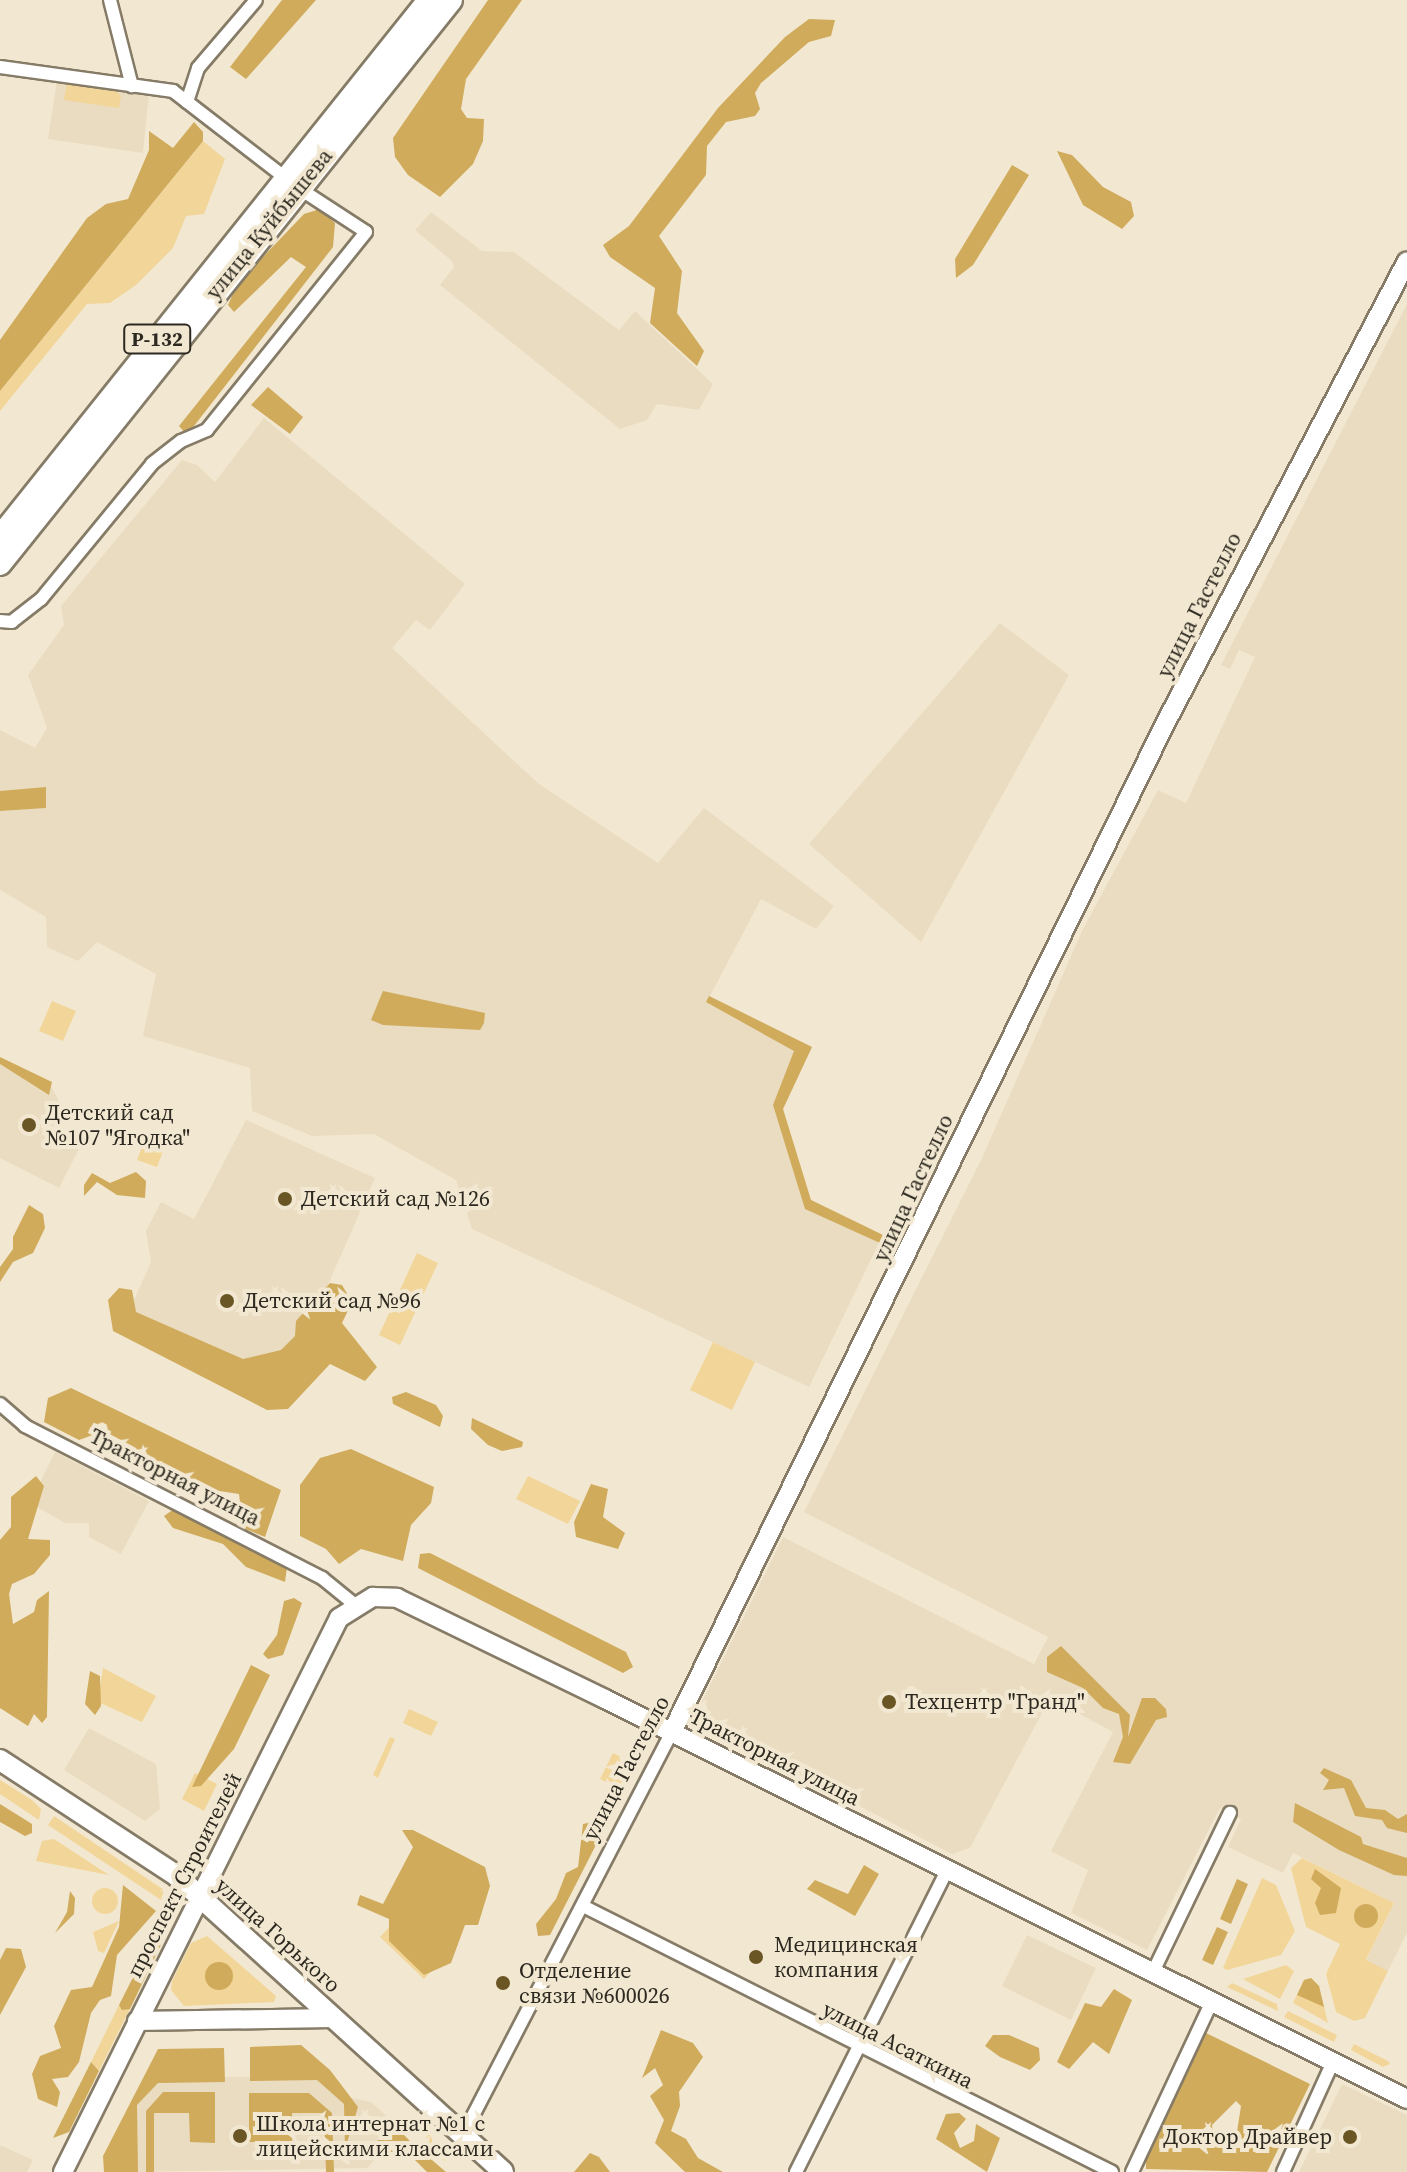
<!DOCTYPE html>
<meta charset="utf-8">
<style>
body{margin:0}
#map{position:relative;width:1407px;height:2172px;overflow:hidden;background:#f2e8d2;font-family:"Source Serif 4",serif}
div>[style]{position:absolute}
.built>*{inset:0;background:#eadcc0}
.green>*{inset:0;background:#f2d599}
.round{border-radius:50%}
.forest>*{inset:0;background:#d0ab5b}
.roads{filter:drop-shadow(2px 0 #857b67) drop-shadow(-2px 0 #857b67) drop-shadow(0 2px #857b67) drop-shadow(0 -2px #857b67)}
.minor>*{height:12px;margin:-6px;padding:0 6px;transform-origin:6px;border-radius:6px;background:#fff}
.secondary>*{height:18px;margin:-9px;padding:0 9px;transform-origin:9px;border-radius:9px;background:#fff}
.primary>*{height:20px;margin:-10px;padding:0 10px;transform-origin:10px;border-radius:10px;background:#fff}
.trunk>*{height:22px;margin:-11px;padding:0 11px;transform-origin:11px;border-radius:11px;background:#fff}
.dots>*{width:22px;height:22px;translate:-50% -50%;box-sizing:border-box;border:4px solid #f2e8d2;border-radius:50%}
span{translate:-50% -50%;white-space:nowrap;text-align:center;line-height:1.15;-webkit-text-stroke:8px #f2e8d2;paint-order:stroke}
.shield-label span{padding:2px 6px;background:#f2e8d2;border:2px solid;border-radius:6px;-webkit-text-stroke-width:0}
.shield-label{font-size:20px;color:#2d2920;font-weight:700}
.street-label{font-size:22px;color:#2d2920}
.poi-label{font-size:22px;color:#2d2920}
.left{translate:0 -50%;text-align:left}
.right{translate:-100% -50%;text-align:right}
</style>
<div id="map">
<div class="built">
<i style="clip-path:polygon(57px 80px,149px 93px,143px 153px,48px 139px)"></i>
<i style="clip-path:polygon(431px 212px,482px 251px,514px 252px,619px 330px,635px 311px,713px 384px,699px 410px,657px 404px,647px 420px,620px 429px,440px 285px,454px 267px,452px 261px,415px 230px)"></i>
<i style="clip-path:polygon(1407px 304px,1407px 1933px,1388px 1971px,1366px 1961px,1394px 1903px,1293px 1853px,1283px 1873px,1228px 1847px,1241px 1819px,1220px 1808px,1147px 1950px,1071px 1913px,1088px 1870px,1051px 1851px,1113px 1732px,1050px 1698px,970px 1848px,952px 1854px,693px 1720px,783px 1537px,1034px 1664px,1048px 1637px,804px 1512px,981px 1160px,1083px 929px,1158px 790px,1186px 803px,1255px 657px,1239px 650px,1230px 669px,1221px 665px)"></i>
<i style="clip-path:polygon(264px 418px,465px 584px,430px 630px,416px 620px,392px 648px,539px 784px,658px 863px,704px 808px,834px 906px,816px 929px,761px 899px,710px 996px,812px 1047px,783px 1109px,811px 1200px,883px 1235px,809px 1387px,472px 1229px,456px 1180px,374px 1134px,312px 1136px,252px 1111px,250px 1068px,143px 1036px,156px 974px,97px 942px,78px 961px,47px 947px,46px 917px,0 890px,0 811px,46px 808px,46px 787px,0 792px,0 730px,35px 748px,47px 728px,28px 675px,64px 625px,61px 606px,182px 460px,197px 465px,215px 482px)"></i>
<i style="clip-path:polygon(1000px 623px,1069px 675px,921px 942px,809px 844px)"></i>
<i style="clip-path:polygon(0 1063px,52px 1088px,58px 1099px,63px 1117px,55px 1133px,80px 1147px,59px 1188px,0 1158px)"></i>
<i style="clip-path:polygon(246px 1120px,375px 1178px,281px 1391px,125px 1320px,151px 1262px,146px 1231px,161px 1202px,194px 1219px)"></i>
<i style="clip-path:polygon(55px 1452px,149px 1501px,121px 1554px,89px 1537px,89px 1523px,65px 1523px,30px 1503px)"></i>
<i style="clip-path:polygon(89px 1728px,156px 1764px,160px 1809px,145px 1821px,64px 1770px)"></i>
<i style="clip-path:polygon(1027px 1935px,1096px 1968px,1071px 2020px,1002px 1986px)"></i>
<i style="clip-path:polygon(321px 2076px,347px 2097px,371px 2102px,398px 2126px,399px 2134px,367px 2168px,133px 2172px,132px 2104px,156px 2078px)"></i>
<i style="clip-path:polygon(1342px 2084px,1407px 2115px,1407px 2172px,1299px 2172px)"></i>
<i style="clip-path:polygon(0 2145px,33px 2160px,27px 2172px,0 2172px)"></i>
</div>
<div class="green">
<i style="clip-path:polygon(67px 83px,114px 89px,121px 96px,119px 108px,64px 100px)"></i>
<i style="clip-path:polygon(203px 141px,225px 159px,204px 214px,186px 216px,173px 248px,136px 285px,110px 303px,87px 304px,0 411px,0 391px)"></i>
<i style="clip-path:polygon(52px 1001px,76px 1011px,63px 1041px,39px 1031px)"></i>
<i style="clip-path:polygon(148px 1131px,168px 1138px,157px 1167px,137px 1160px)"></i>
<i style="clip-path:polygon(417px 1253px,438px 1263px,400px 1345px,379px 1335px)"></i>
<i style="clip-path:polygon(713px 1342px,755px 1362px,732px 1410px,690px 1390px)"></i>
<i style="clip-path:polygon(528px 1476px,580px 1501px,568px 1524px,516px 1499px)"></i>
<i style="clip-path:polygon(103px 1668px,156px 1696px,142px 1722px,98px 1702px)"></i>
<i style="clip-path:polygon(409px 1709px,438px 1722px,431px 1736px,403px 1723px)"></i>
<i style="clip-path:polygon(390px 1737px,395px 1739px,378px 1778px,373px 1775px)"></i>
<i style="clip-path:polygon(613px 1753px,634px 1763px,621px 1789px,600px 1779px)"></i>
<i style="clip-path:polygon(195px 1773px,217px 1784px,204px 1811px,182px 1799px)"></i>
<i style="clip-path:polygon(0 1780px,32px 1800px,41px 1809px,39px 1820px,0 1794px)"></i>
<i style="clip-path:polygon(54px 1816px,164px 1890px,161px 1900px,48px 1825px)"></i>
<i style="clip-path:polygon(54px 1839px,109px 1875px,36px 1861px,42px 1841px)"></i>
<i style="clip-path:polygon(1302px 1858px,1394px 1903px,1366px 1960px,1388px 1971px,1365px 2018px,1354px 2021px,1336px 2012px,1326px 1974px,1340px 1944px,1306px 1927px,1291px 1868px)"></i>
<i style="clip-path:polygon(1262px 1878px,1276px 1885px,1295px 1931px,1281px 1955px,1227px 1970px,1223px 1968px)"></i>
<i class="round" style="left:92px;top:1888px;width:26px;height:26px"></i>
<i style="clip-path:polygon(119px 1921px,104px 1953px,98px 1951px,93px 1932px)"></i>
<i style="clip-path:polygon(391px 1925px,435px 1967px,424px 1979px,380px 1937px)"></i>
<i style="clip-path:polygon(207px 1936px,276px 1996px,274px 2002px,184px 2006px,171px 1990px,172px 1981px,191px 1943px)"></i>
<i style="clip-path:polygon(1286px 1965px,1294px 1971px,1280px 1999px,1243px 1979px)"></i>
<i style="clip-path:polygon(1311px 1978px,1319px 1986px,1328px 2023px,1293px 2003px,1304px 1980px)"></i>
<i style="clip-path:polygon(1232px 1983px,1277px 2004px,1278px 2011px,1227px 1987px)"></i>
<i style="clip-path:polygon(119px 2005px,130px 2009px,99px 2071px,91px 2062px)"></i>
<i style="clip-path:polygon(1288px 2011px,1337px 2035px,1334px 2042px,1284px 2017px)"></i>
<i style="clip-path:polygon(1354px 2044px,1388px 2061px,1390px 2064px,1383px 2067px,1351px 2050px)"></i>
<i style="clip-path:polygon(429px 2134px,449px 2154px,445px 2161px,423px 2142px)"></i>
</div>
<div class="forest">
<i style="clip-path:polygon(282px 0,316px 0,246px 79px,230px 67px)"></i>
<i style="clip-path:polygon(488px 0,522px 0,466px 79px,461px 109px,467px 118px,484px 119px,483px 141px,473px 164px,440px 197px,408px 175px,395px 157px,393px 138px)"></i>
<i style="clip-path:polygon(809px 19px,835px 20px,831px 36px,809px 42px,761px 83px,755px 93px,760px 109px,755px 116px,726px 122px,707px 146px,706px 175px,659px 236px,682px 271px,677px 313px,704px 351px,697px 366px,650px 323px,655px 288px,610px 257px,603px 245px,629px 226px,718px 108px,785px 37px)"></i>
<i style="clip-path:polygon(194px 122px,203px 132px,203px 141px,0 391px,0 340px,87px 218px,106px 204px,128px 199px,149px 150px,149px 131px,173px 148px)"></i>
<i style="clip-path:polygon(1057px 151px,1072px 155px,1103px 187px,1131px 202px,1134px 216px,1122px 229px,1083px 205px)"></i>
<i style="clip-path:polygon(1012px 165px,1029px 175px,973px 265px,956px 278px,955px 259px)"></i>
<i style="clip-path:polygon(320px 209px,335px 223px,333px 247px,187px 435px,179px 426px,306px 267px,291px 257px,234px 312px,228px 305px,238px 283px,304px 214px)"></i>
<i style="clip-path:polygon(268px 387px,303px 417px,290px 434px,251px 405px)"></i>
<i style="clip-path:polygon(46px 787px,46px 808px,0 811px,0 791px)"></i>
<i style="clip-path:polygon(383px 991px,485px 1013px,484px 1023px,480px 1030px,383px 1025px,371px 1020px)"></i>
<i style="clip-path:polygon(709px 996px,812px 1047px,783px 1109px,811px 1200px,883px 1235px,880px 1243px,805px 1209px,773px 1105px,794px 1051px,706px 1002px)"></i>
<i style="clip-path:polygon(0 1057px,52px 1082px,49px 1095px,0 1064px)"></i>
<i style="clip-path:polygon(136px 1172px,146px 1181px,145px 1198px,117px 1195px,97px 1182px,84px 1196px,84px 1185px,92px 1173px,110px 1183px)"></i>
<i style="clip-path:polygon(29px 1205px,43px 1214px,45px 1228px,33px 1253px,13px 1262px,0 1282px,0 1267px,13px 1249px,13px 1237px)"></i>
<i style="clip-path:polygon(330px 1283px,342px 1285px,352px 1302px,342px 1323px,377px 1367px,365px 1381px,330px 1364px,288px 1409px,267px 1410px,113px 1331px,108px 1300px,119px 1288px,132px 1290px,136px 1312px,243px 1359px,281px 1350px,295px 1336px,296px 1321px)"></i>
<i style="clip-path:polygon(71px 1388px,281px 1490px,265px 1537px,243px 1528px,239px 1494px,160px 1482px,134px 1466px,136px 1448px,104px 1431px,79px 1440px,44px 1422px,48px 1398px)"></i>
<i style="clip-path:polygon(406px 1392px,436px 1405px,443px 1416px,440px 1427px,393px 1404px,392px 1397px)"></i>
<i style="clip-path:polygon(472px 1418px,523px 1442px,522px 1447px,502px 1451px,488px 1445px,471px 1429px)"></i>
<i style="clip-path:polygon(351px 1449px,434px 1487px,431px 1503px,411px 1525px,403px 1561px,361px 1549px,339px 1564px,326px 1549px,300px 1536px,300px 1485px,320px 1458px)"></i>
<i style="clip-path:polygon(36px 1476px,44px 1486px,28px 1539px,50px 1540px,50px 1555px,34px 1574px,12px 1584px,9px 1594px,13px 1624px,34px 1612px,37px 1600px,49px 1591px,47px 1717px,42px 1723px,34px 1714px,28px 1726px,0 1708px,0 1540px,11px 1527px,11px 1497px)"></i>
<i style="clip-path:polygon(591px 1484px,608px 1489px,603px 1517px,625px 1533px,618px 1549px,576px 1537px,574px 1522px)"></i>
<i style="clip-path:polygon(174px 1509px,287px 1567px,285px 1582px,246px 1567px,223px 1544px,173px 1528px,164px 1516px)"></i>
<i style="clip-path:polygon(430px 1553px,626px 1652px,633px 1667px,623px 1673px,418px 1568px,420px 1554px)"></i>
<i style="clip-path:polygon(294px 1598px,302px 1603px,283px 1655px,268px 1659px,263px 1654px,277px 1635px,284px 1601px)"></i>
<i style="clip-path:polygon(1061px 1646px,1130px 1715px,1128px 1737px,1142px 1698px,1155px 1698px,1166px 1709px,1167px 1717px,1156px 1720px,1130px 1764px,1113px 1762px,1123px 1737px,1119px 1714px,1103px 1708px,1083px 1688px,1047px 1672px,1047px 1657px)"></i>
<i style="clip-path:polygon(251px 1665px,270px 1675px,234px 1749px,201px 1786px,192px 1787px)"></i>
<i style="clip-path:polygon(90px 1671px,100px 1676px,101px 1706px,95px 1715px,85px 1704px)"></i>
<i style="clip-path:polygon(1324px 1768px,1351px 1780px,1366px 1808px,1385px 1810px,1398px 1819px,1407px 1814px,1407px 1833px,1387px 1828px,1382px 1820px,1355px 1816px,1344px 1788px,1323px 1790px,1329px 1780px,1320px 1773px)"></i>
<i style="clip-path:polygon(1295px 1803px,1361px 1837px,1363px 1844px,1407px 1858px,1407px 1876px,1394px 1875px,1339px 1850px,1293px 1822px)"></i>
<i style="clip-path:polygon(0 1804px,32px 1824px,32px 1833px,25px 1836px,0 1822px)"></i>
<i style="clip-path:polygon(592px 1822px,598px 1841px,550px 1935px,538px 1936px,536px 1924px,556px 1899px,566px 1873px,578px 1867px,583px 1824px)"></i>
<i style="clip-path:polygon(402px 1830px,413px 1830px,485px 1867px,490px 1886px,478px 1925px,465px 1925px,451px 1963px,424px 1975px,389px 1941px,389px 1919px,357px 1905px,360px 1895px,383px 1904px,413px 1847px)"></i>
<i style="clip-path:polygon(864px 1865px,879px 1874px,855px 1916px,807px 1889px,815px 1880px,848px 1894px)"></i>
<i style="clip-path:polygon(1315px 1869px,1341px 1888px,1336px 1913px,1320px 1915px,1315px 1903px,1321px 1888px,1311px 1879px)"></i>
<i style="clip-path:polygon(1237px 1879px,1248px 1884px,1231px 1924px,1220px 1919px)"></i>
<i style="clip-path:polygon(123px 1885px,156px 1911px,117px 1955px,111px 1996px,100px 2000px,91px 2013px,79px 2062px,68px 2077px,52px 2079px,60px 2092px,57px 2107px,38px 2099px,32px 2074px,40px 2056px,61px 2048px,54px 2026px,71px 1990px,92px 1987px,119px 1927px)"></i>
<i style="clip-path:polygon(70px 1891px,75px 1898px,74px 1914px,55px 1933px,67px 1912px)"></i>
<i class="round" style="left:1354px;top:1904px;width:24px;height:24px"></i>
<i style="clip-path:polygon(159px 1926px,166px 1934px,130px 2009px,122px 2010px,119px 2005px)"></i>
<i style="clip-path:polygon(1217px 1927px,1228px 1932px,1213px 1965px,1202px 1960px)"></i>
<i style="clip-path:polygon(6px 1948px,21px 1949px,26px 1967px,0 2015px,0 1960px)"></i>
<i class="round" style="left:205px;top:1962px;width:28px;height:28px"></i>
<i style="clip-path:polygon(1311px 1978px,1319px 1986px,1324px 2007px,1297px 1995px,1304px 1980px)"></i>
<i style="clip-path:polygon(1114px 1989px,1132px 2000px,1109px 2054px,1093px 2042px,1069px 2069px,1057px 2062px,1085px 2003px,1101px 2007px)"></i>
<i style="clip-path:polygon(661px 2030px,693px 2043px,703px 2057px,679px 2092px,680px 2106px,671px 2131px,686px 2139px,698px 2158px,723px 2172px,685px 2172px,655px 2143px,664px 2120px,650px 2096px,663px 2085px,655px 2068px,642px 2078px)"></i>
<i style="clip-path:polygon(evenodd,1206px 2033px,1310px 2084px,1267px 2172px,1146px 2169px,1146px 2158px,1206px 2033px,1236px 2101px,1241px 2106px,1236px 2138px,1229px 2147px,1215px 2145px,1212px 2125px,1236px 2101px)"></i>
<i style="clip-path:polygon(993px 2035px,1009px 2035px,1039px 2048px,1040px 2060px,1030px 2070px,1000px 2057px,985px 2046px)"></i>
<i style="clip-path:polygon(301px 2045px,330px 2070px,358px 2107px,345px 2149px,344px 2104px,317px 2080px,250px 2081px,250px 2047px)"></i>
<i style="clip-path:polygon(224px 2048px,225px 2082px,158px 2083px,137px 2105px,138px 2172px,104px 2172px,103px 2156px,158px 2049px)"></i>
<i style="clip-path:polygon(91px 2062px,99px 2071px,69px 2132px,53px 2138px)"></i>
<i style="clip-path:polygon(163px 2092px,215px 2092px,215px 2143px,190px 2142px,189px 2113px,154px 2113px,154px 2172px,146px 2172px,146px 2111px)"></i>
<i style="clip-path:polygon(249px 2093px,309px 2093px,332px 2113px,334px 2172px,326px 2172px,324px 2113px,292px 2113px,292px 2142px,249px 2142px)"></i>
<i style="clip-path:polygon(959px 2113px,966px 2119px,954px 2133px,960px 2148px,974px 2141px,976px 2124px,1000px 2138px,987px 2172px,936px 2139px,946px 2114px)"></i>
<i style="clip-path:polygon(394px 2125px,412px 2143px,446px 2172px,427px 2172px,414px 2159px,379px 2158px,370px 2148px)"></i>
<i style="clip-path:polygon(590px 2153px,599px 2157px,610px 2172px,574px 2172px)"></i>
</div>
<div class="roads">
<div class="minor">
<i style="left:110px;top:0;width:89px;rotate:75.7deg"></i>
<i style="left:0;top:67px;width:175px;rotate:7.9deg"></i>
<i style="left:173px;top:91px;width:157px;rotate:37.7deg"></i>
<i style="left:297px;top:187px;width:82px;rotate:33.1deg"></i>
<i style="left:366px;top:232px;width:254px;rotate:128.8deg"></i>
<i style="left:207px;top:430px;width:28px;rotate:157deg"></i>
<i style="left:181px;top:441px;width:37px;rotate:142deg"></i>
<i style="left:152px;top:464px;width:175px;rotate:129.4deg"></i>
<i style="left:41px;top:599px;width:37px;rotate:142deg"></i>
<i style="left:12px;top:622px;width:12px;rotate:-175deg"></i>
<i style="left:187px;top:102px;width:36px;rotate:-72deg"></i>
<i style="left:198px;top:68px;width:89px;rotate:-49.5deg"></i>
<i style="left:0;top:1404px;width:33px;rotate:41deg"></i>
<i style="left:25px;top:1426px;width:334px;rotate:27.1deg"></i>
<i style="left:322px;top:1578px;width:41px;rotate:39.1deg"></i>
<i style="left:583px;top:1906px;width:592px;rotate:26.69deg"></i>
<i style="left:1153px;top:1972px;width:177px;rotate:-64.2deg"></i>
<i style="left:463px;top:2135px;width:454px;rotate:-62.6deg"></i>
<i style="left:796px;top:2172px;width:339px;rotate:-63.4deg"></i>
<i style="left:1132px;top:2172px;width:189px;rotate:-64.9deg"></i>
<i style="left:1283px;top:2172px;width:121px;rotate:-65.6deg"></i>
</div>
<div class="secondary">
<i style="left:672px;top:1732px;width:1122px;rotate:-63.94deg"></i>
<i style="left:1165px;top:724px;width:522px;rotate:-62.4deg"></i>
<i style="left:137px;top:2021px;width:197px;rotate:-0.9deg"></i>
<i style="left:63px;top:2172px;width:619px;rotate:-63.52deg"></i>
<i style="left:339px;top:1618px;width:40px;rotate:-32deg"></i>
<i style="left:373px;top:1597px;width:24px;rotate:2deg"></i>
<i style="left:397px;top:1598px;width:231px;rotate:25.9deg"></i>
<i style="left:605px;top:1699px;width:896px;rotate:26.51deg"></i>
</div>
<div class="primary">
<i style="left:0;top:1760px;width:212px;rotate:33.2deg"></i>
<i style="left:177px;top:1876px;width:440px;rotate:42.2deg"></i>
</div>
<div class="trunk">
<i style="left:0;top:537px;width:687px;rotate:-51.38deg"></i>
<i style="left:0;top:564px;width:722px;rotate:-51.35deg"></i>
</div>
</div>
<div class="dots">
<i style="left:29px;top:1125px;background:#6a5524"></i>
<i style="left:285px;top:1199px;background:#6a5524"></i>
<i style="left:227px;top:1301px;background:#6a5524"></i>
<i style="left:889px;top:1702px;background:#6a5524"></i>
<i style="left:756px;top:1957px;background:#6a5524"></i>
<i style="left:503px;top:1983px;background:#6a5524"></i>
<i style="left:240px;top:2136px;background:#6a5524"></i>
<i style="left:1350px;top:2137px;background:#6a5524"></i>
</div>
<div class="shield-label">
<span style="left:157px;top:339px">Р-132</span>
</div>
<div class="street-label">
<span style="left:269px;top:224px;rotate:-51deg">улица Куйбышева</span>
<span style="left:1199px;top:605px;rotate:-63deg">улица Гастелло</span>
<span style="left:913px;top:1188px;rotate:-65deg">улица Гастелло</span>
<span style="left:175px;top:1477px;rotate:27deg">Тракторная улица</span>
<span style="left:775px;top:1757px;rotate:27deg">Тракторная улица</span>
<span style="left:626px;top:1768px;rotate:-62deg">улица Гастелло</span>
<span style="left:184px;top:1875px;rotate:-63deg">проспект Строителей</span>
<span style="left:278px;top:1935px;rotate:42deg">улица Горького</span>
<span style="left:898px;top:2045px;rotate:27deg">улица Асаткина</span>
</div>
<div class="poi-label">
<span class="left" style="left:45px;top:1125px">Детский сад<br>№107 "Ягодка"</span>
<span class="left" style="left:301px;top:1199px">Детский сад №126</span>
<span class="left" style="left:243px;top:1301px">Детский сад №96</span>
<span class="left" style="left:905px;top:1702px">Техцентр "Гранд"</span>
<span class="left" style="left:774px;top:1957px">Медицинская<br>компания</span>
<span class="left" style="left:519px;top:1983px">Отделение<br>связи №600026</span>
<span class="left" style="left:256px;top:2136px">Школа интернат №1 с<br>лицейскими классами</span>
<span class="right" style="left:1332px;top:2137px">Доктор Драйвер</span>
</div>
</div>
